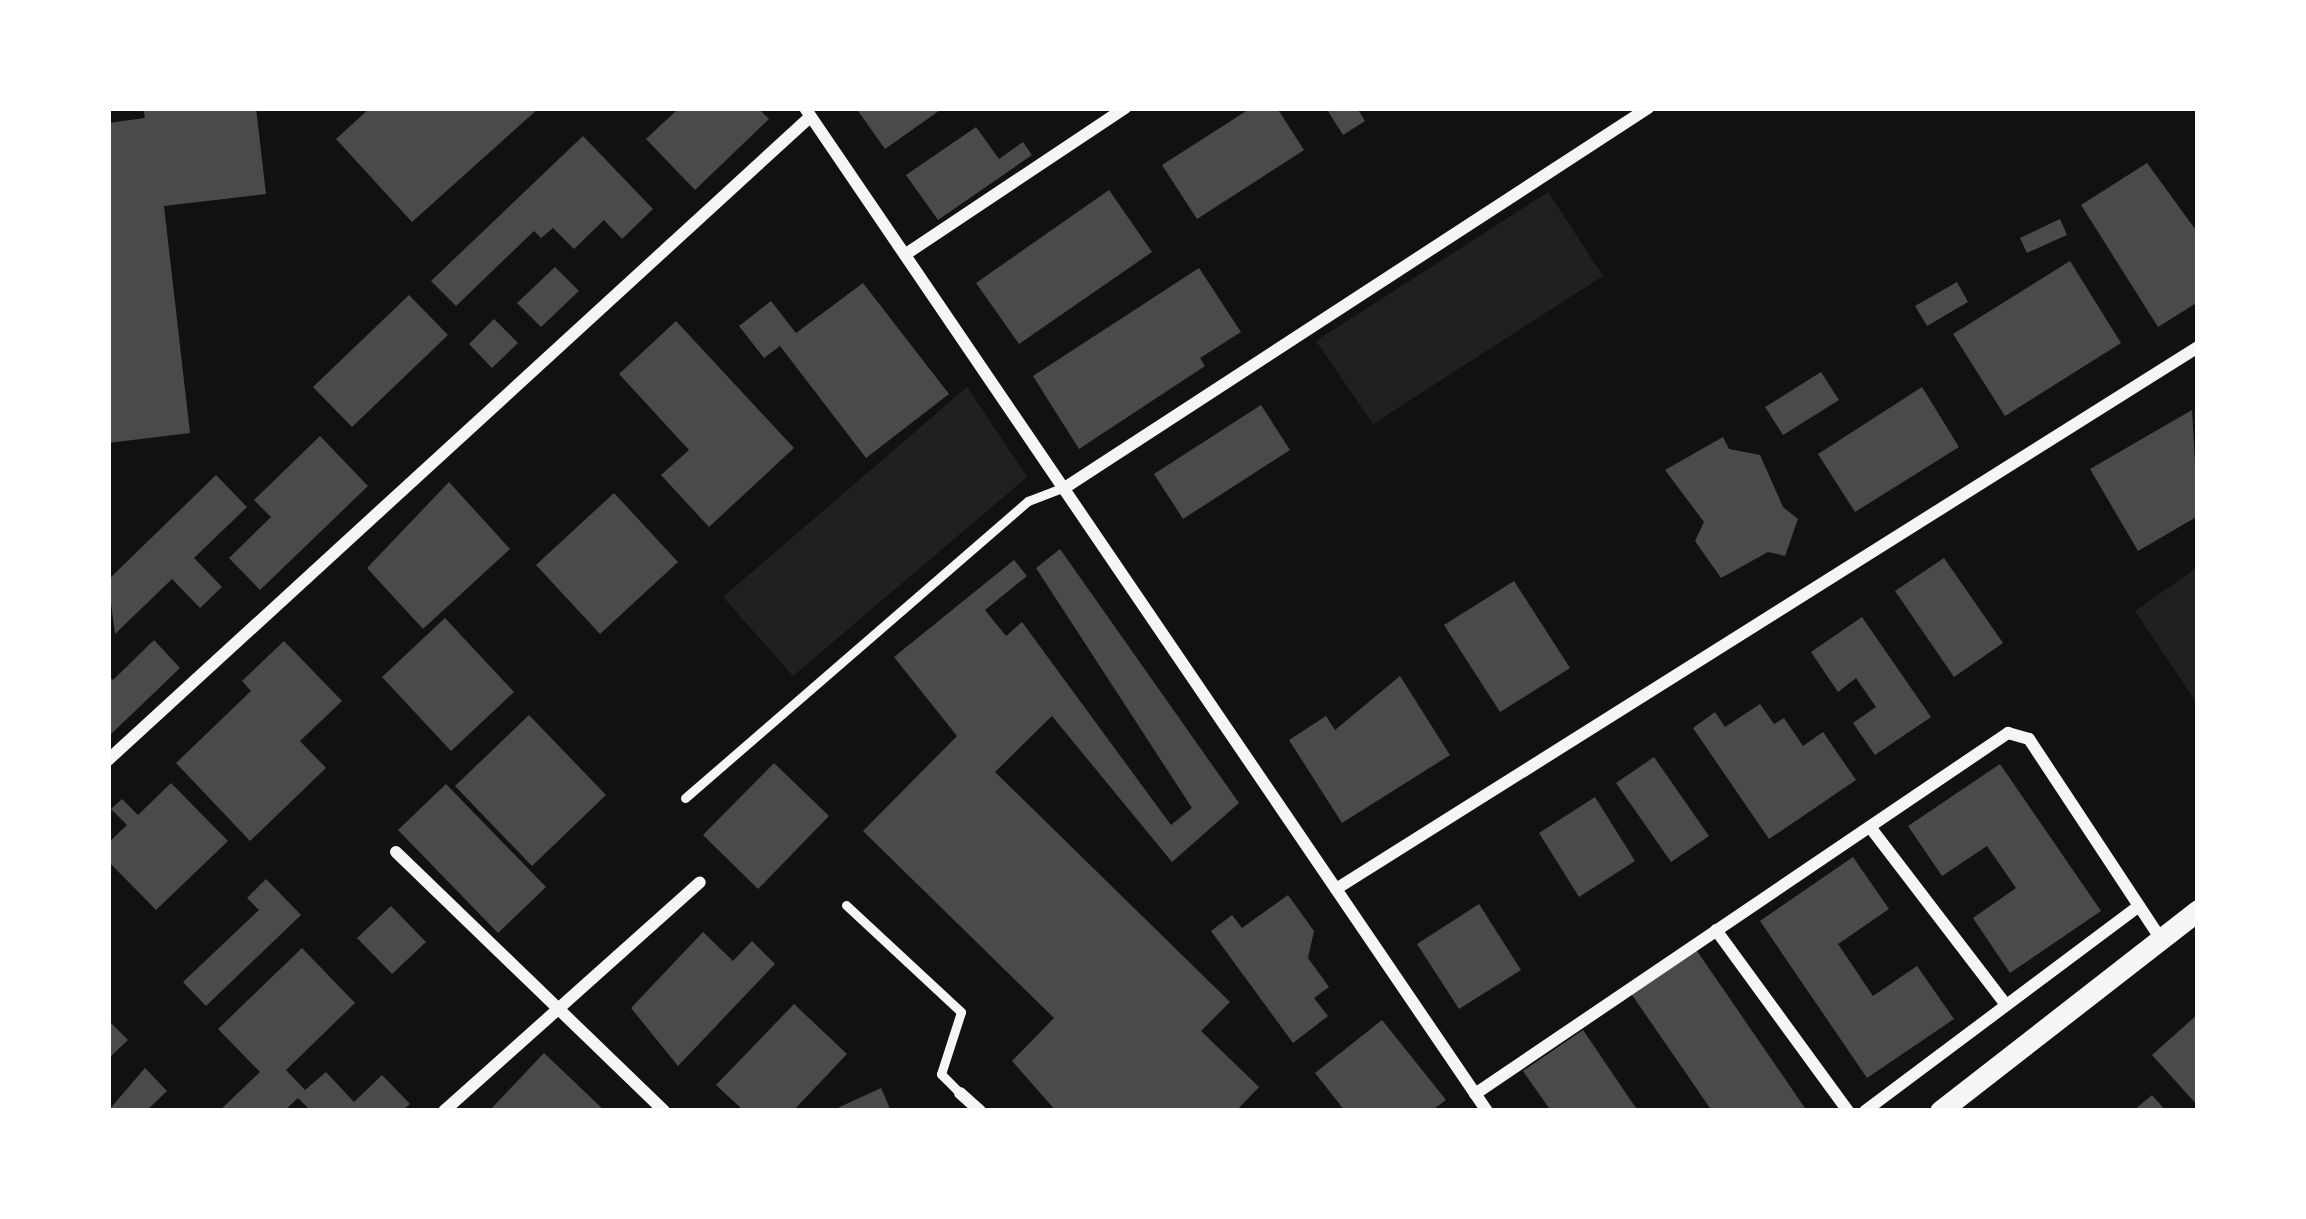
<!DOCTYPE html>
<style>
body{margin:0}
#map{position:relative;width:2306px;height:1219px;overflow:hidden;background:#111;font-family:Arial,sans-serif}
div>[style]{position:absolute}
.green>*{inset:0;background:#202020}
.building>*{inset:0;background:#4a4a4a}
.service>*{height:9px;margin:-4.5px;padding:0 4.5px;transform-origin:4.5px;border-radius:4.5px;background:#f5f5f5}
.minor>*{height:12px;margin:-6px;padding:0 6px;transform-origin:6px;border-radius:6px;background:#f5f5f5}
.tertiary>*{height:21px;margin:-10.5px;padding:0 10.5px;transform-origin:10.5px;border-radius:10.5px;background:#f5f5f5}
span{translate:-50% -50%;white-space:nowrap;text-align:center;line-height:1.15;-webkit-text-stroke:9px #fff;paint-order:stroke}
.frame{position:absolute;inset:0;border:111px solid #fff;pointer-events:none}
</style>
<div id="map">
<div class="green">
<i style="clip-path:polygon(1548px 192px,1603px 276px,1373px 424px,1316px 341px)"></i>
<i style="clip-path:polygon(967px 387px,1027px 477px,793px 676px,723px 597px)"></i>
<i style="clip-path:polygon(2198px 567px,2198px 705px,2135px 611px)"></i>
</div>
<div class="building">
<i style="clip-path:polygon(143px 108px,256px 108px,266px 194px,164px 206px,190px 433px,108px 443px,108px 123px,145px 118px)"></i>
<i style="clip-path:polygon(370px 108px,539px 108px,412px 222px,336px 139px)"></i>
<i style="clip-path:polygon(679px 108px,758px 108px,769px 119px,695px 190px,646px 139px)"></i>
<i style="clip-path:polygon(856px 108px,943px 108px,885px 149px)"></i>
<i style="clip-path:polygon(1251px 108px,1277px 108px,1304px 150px,1197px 219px,1162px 165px)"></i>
<i style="clip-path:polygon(1326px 108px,1357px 108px,1365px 121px,1343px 135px)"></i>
<i style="clip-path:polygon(976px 127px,999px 159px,1023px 142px,1032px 155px,938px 220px,906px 175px)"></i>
<i style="clip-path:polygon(583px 136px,653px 209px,622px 239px,604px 220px,574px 249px,553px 228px,541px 238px,534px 231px,456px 306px,431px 281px)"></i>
<i style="clip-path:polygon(2147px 163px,2198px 233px,2198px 302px,2158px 327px,2081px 205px)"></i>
<i style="clip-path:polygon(1109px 190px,1152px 252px,1019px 344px,976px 283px)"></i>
<i style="clip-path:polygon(2060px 219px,2067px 235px,2027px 253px,2020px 238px)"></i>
<i style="clip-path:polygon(2070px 261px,2121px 343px,2005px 416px,1953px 334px)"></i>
<i style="clip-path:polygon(555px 267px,579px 291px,541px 327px,517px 303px)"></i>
<i style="clip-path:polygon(1199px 268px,1241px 332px,1200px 358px,1205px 366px,1079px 449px,1033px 376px)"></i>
<i style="clip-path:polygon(1957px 282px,1968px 302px,1927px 326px,1915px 306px)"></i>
<i style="clip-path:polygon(863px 283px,949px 394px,866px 458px,780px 346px,764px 358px,739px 326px,771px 301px,796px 333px)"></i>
<i style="clip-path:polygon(409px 295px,448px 335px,352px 427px,313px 387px)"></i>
<i style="clip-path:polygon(494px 319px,518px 343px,492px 368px,469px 344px)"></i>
<i style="clip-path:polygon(676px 321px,794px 448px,709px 527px,661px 475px,689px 450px,619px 374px)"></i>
<i style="clip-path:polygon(1821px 372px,1839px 400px,1783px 435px,1765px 407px)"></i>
<i style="clip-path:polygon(1922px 387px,1959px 447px,1855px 512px,1818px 454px)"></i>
<i style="clip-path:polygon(1261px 405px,1290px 450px,1183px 519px,1154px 474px)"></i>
<i style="clip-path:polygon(2192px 410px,2198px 516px,2138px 551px,2090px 469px)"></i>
<i style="clip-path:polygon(320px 436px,368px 486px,260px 590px,229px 558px,271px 517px,254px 500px)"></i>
<i style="clip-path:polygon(1723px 437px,1729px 449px,1760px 455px,1783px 507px,1798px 519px,1785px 556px,1768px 552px,1721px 578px,1695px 541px,1704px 522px,1665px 470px)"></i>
<i style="clip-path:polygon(216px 475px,247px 507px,194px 558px,222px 587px,200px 608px,172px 579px,115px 634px,108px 580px)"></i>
<i style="clip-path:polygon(449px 482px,510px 549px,423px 629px,367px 568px)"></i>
<i style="clip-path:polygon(614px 493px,678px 562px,600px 634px,536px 565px)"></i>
<i style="clip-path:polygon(1060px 549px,1239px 803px,1172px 862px,1052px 716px,995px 772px,1230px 1002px,1201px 1031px,1259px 1087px,1236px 1111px,1056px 1111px,1012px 1061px,1054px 1018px,863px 831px,957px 736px,894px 657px,1014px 560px,1027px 576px,985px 610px,1006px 636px,1022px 622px,1171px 825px,1192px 808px,1036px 568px)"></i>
<i style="clip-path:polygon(1944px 558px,2003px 643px,1954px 677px,1895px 591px)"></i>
<i style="clip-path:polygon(1514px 581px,1570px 668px,1500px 712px,1444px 625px)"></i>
<i style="clip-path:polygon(1862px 617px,1931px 717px,1875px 755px,1853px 723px,1876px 707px,1856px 678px,1838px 692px,1811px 652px)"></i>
<i style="clip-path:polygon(445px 618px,514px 692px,451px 751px,382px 677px)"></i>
<i style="clip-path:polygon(154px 640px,180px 668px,108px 737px,108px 675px,113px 680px)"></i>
<i style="clip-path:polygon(284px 641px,342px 701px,300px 741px,326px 768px,250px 841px,176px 763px,251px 691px,242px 681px)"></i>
<i style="clip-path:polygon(1400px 676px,1450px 755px,1342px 823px,1289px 740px,1326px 716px,1335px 730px)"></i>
<i style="clip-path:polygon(1760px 704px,1774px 724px,1784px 718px,1803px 746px,1823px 732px,1856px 780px,1769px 839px,1693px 728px,1715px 712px,1725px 727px)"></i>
<i style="clip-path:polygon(529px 715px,606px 795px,532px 866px,455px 786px)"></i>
<i style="clip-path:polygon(1654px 757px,1709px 836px,1671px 862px,1616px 783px)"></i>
<i style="clip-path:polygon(774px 763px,829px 816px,758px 889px,703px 835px)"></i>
<i style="clip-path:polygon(2000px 764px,2101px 911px,2010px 973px,1973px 918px,2016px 888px,1987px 846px,1942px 876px,1908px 826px)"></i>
<i style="clip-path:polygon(171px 783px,228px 841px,156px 910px,108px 861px,108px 843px,127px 825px,111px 809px,122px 799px,138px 815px)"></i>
<i style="clip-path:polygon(446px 784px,546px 887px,498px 933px,398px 830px)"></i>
<i style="clip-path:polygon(1595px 797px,1635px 861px,1579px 897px,1539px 833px)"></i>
<i style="clip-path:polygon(1853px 857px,1889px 909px,1838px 944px,1873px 996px,1917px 966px,1954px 1019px,1867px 1078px,1760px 921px)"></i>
<i style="clip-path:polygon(266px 879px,301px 915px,206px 1006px,183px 982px,259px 910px,247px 898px)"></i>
<i style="clip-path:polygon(1288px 895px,1314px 931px,1308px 958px,1329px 987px,1314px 998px,1328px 1016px,1293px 1043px,1211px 931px,1232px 915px,1242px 928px)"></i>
<i style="clip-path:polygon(1479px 904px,1521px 970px,1459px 1009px,1417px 944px)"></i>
<i style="clip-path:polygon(391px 906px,426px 942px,392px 974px,357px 938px)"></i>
<i style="clip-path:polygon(703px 932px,733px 961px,752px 941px,775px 964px,678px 1066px,631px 1008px)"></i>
<i style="clip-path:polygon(302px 948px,355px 1003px,286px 1070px,305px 1090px,326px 1072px,354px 1102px,382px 1075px,410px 1104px,402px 1111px,311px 1111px,298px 1098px,284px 1111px,219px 1111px,260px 1072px,218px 1029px)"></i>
<i style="clip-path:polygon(1695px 948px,1807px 1111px,1712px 1111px,1630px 992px)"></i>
<i style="clip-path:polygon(794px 1004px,847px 1054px,793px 1111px,744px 1111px,716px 1085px)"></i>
<i style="clip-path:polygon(2198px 1014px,2198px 1106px,2152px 1055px)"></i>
<i style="clip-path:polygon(108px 1020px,128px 1040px,108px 1059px)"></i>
<i style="clip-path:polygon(1382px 1020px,1446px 1100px,1431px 1111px,1345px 1111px,1315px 1073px)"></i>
<i style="clip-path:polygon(1583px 1030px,1638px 1111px,1551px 1111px,1523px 1071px)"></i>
<i style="clip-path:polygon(544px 1053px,605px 1111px,489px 1111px)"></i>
<i style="clip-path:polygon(145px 1068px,167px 1091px,146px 1111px,108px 1111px)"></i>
<i style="clip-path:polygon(881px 1088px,891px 1111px,831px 1111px)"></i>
<i style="clip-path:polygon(2152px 1095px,2166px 1111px,2133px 1111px)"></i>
</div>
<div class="service">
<i style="left:685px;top:798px;width:454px;rotate:-40.9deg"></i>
<i style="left:1028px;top:501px;width:39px;rotate:-21deg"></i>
<i style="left:846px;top:905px;width:157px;rotate:42.9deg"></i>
<i style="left:961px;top:1012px;width:65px;rotate:107.9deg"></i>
<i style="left:941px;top:1074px;width:27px;rotate:45deg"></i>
</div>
<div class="minor">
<i style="left:805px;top:108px;width:1213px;rotate:55.79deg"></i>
<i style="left:909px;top:252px;width:260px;rotate:-33.7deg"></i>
<i style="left:1066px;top:487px;width:695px;rotate:-33.07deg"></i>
<i style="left:108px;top:760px;width:952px;rotate:-42.49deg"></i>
<i style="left:1870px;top:827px;width:224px;rotate:52.6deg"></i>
<i style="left:396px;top:852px;width:373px;rotate:44deg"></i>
<i style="left:1336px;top:889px;width:1018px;rotate:-32.16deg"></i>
<i style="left:1716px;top:930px;width:224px;rotate:53.9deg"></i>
<i style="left:960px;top:1093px;width:27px;rotate:42deg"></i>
<i style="left:1475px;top:1094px;width:644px;rotate:-34.11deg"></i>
<i style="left:2008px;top:733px;width:22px;rotate:16deg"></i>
<i style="left:2029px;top:739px;width:240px;rotate:56.6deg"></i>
<i style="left:444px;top:1111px;width:343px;rotate:-41.8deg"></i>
<i style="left:1865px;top:1111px;width:342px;rotate:-36.8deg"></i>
</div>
<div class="tertiary">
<i style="left:1940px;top:1111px;width:327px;rotate:-37.9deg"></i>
</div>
<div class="frame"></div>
</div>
